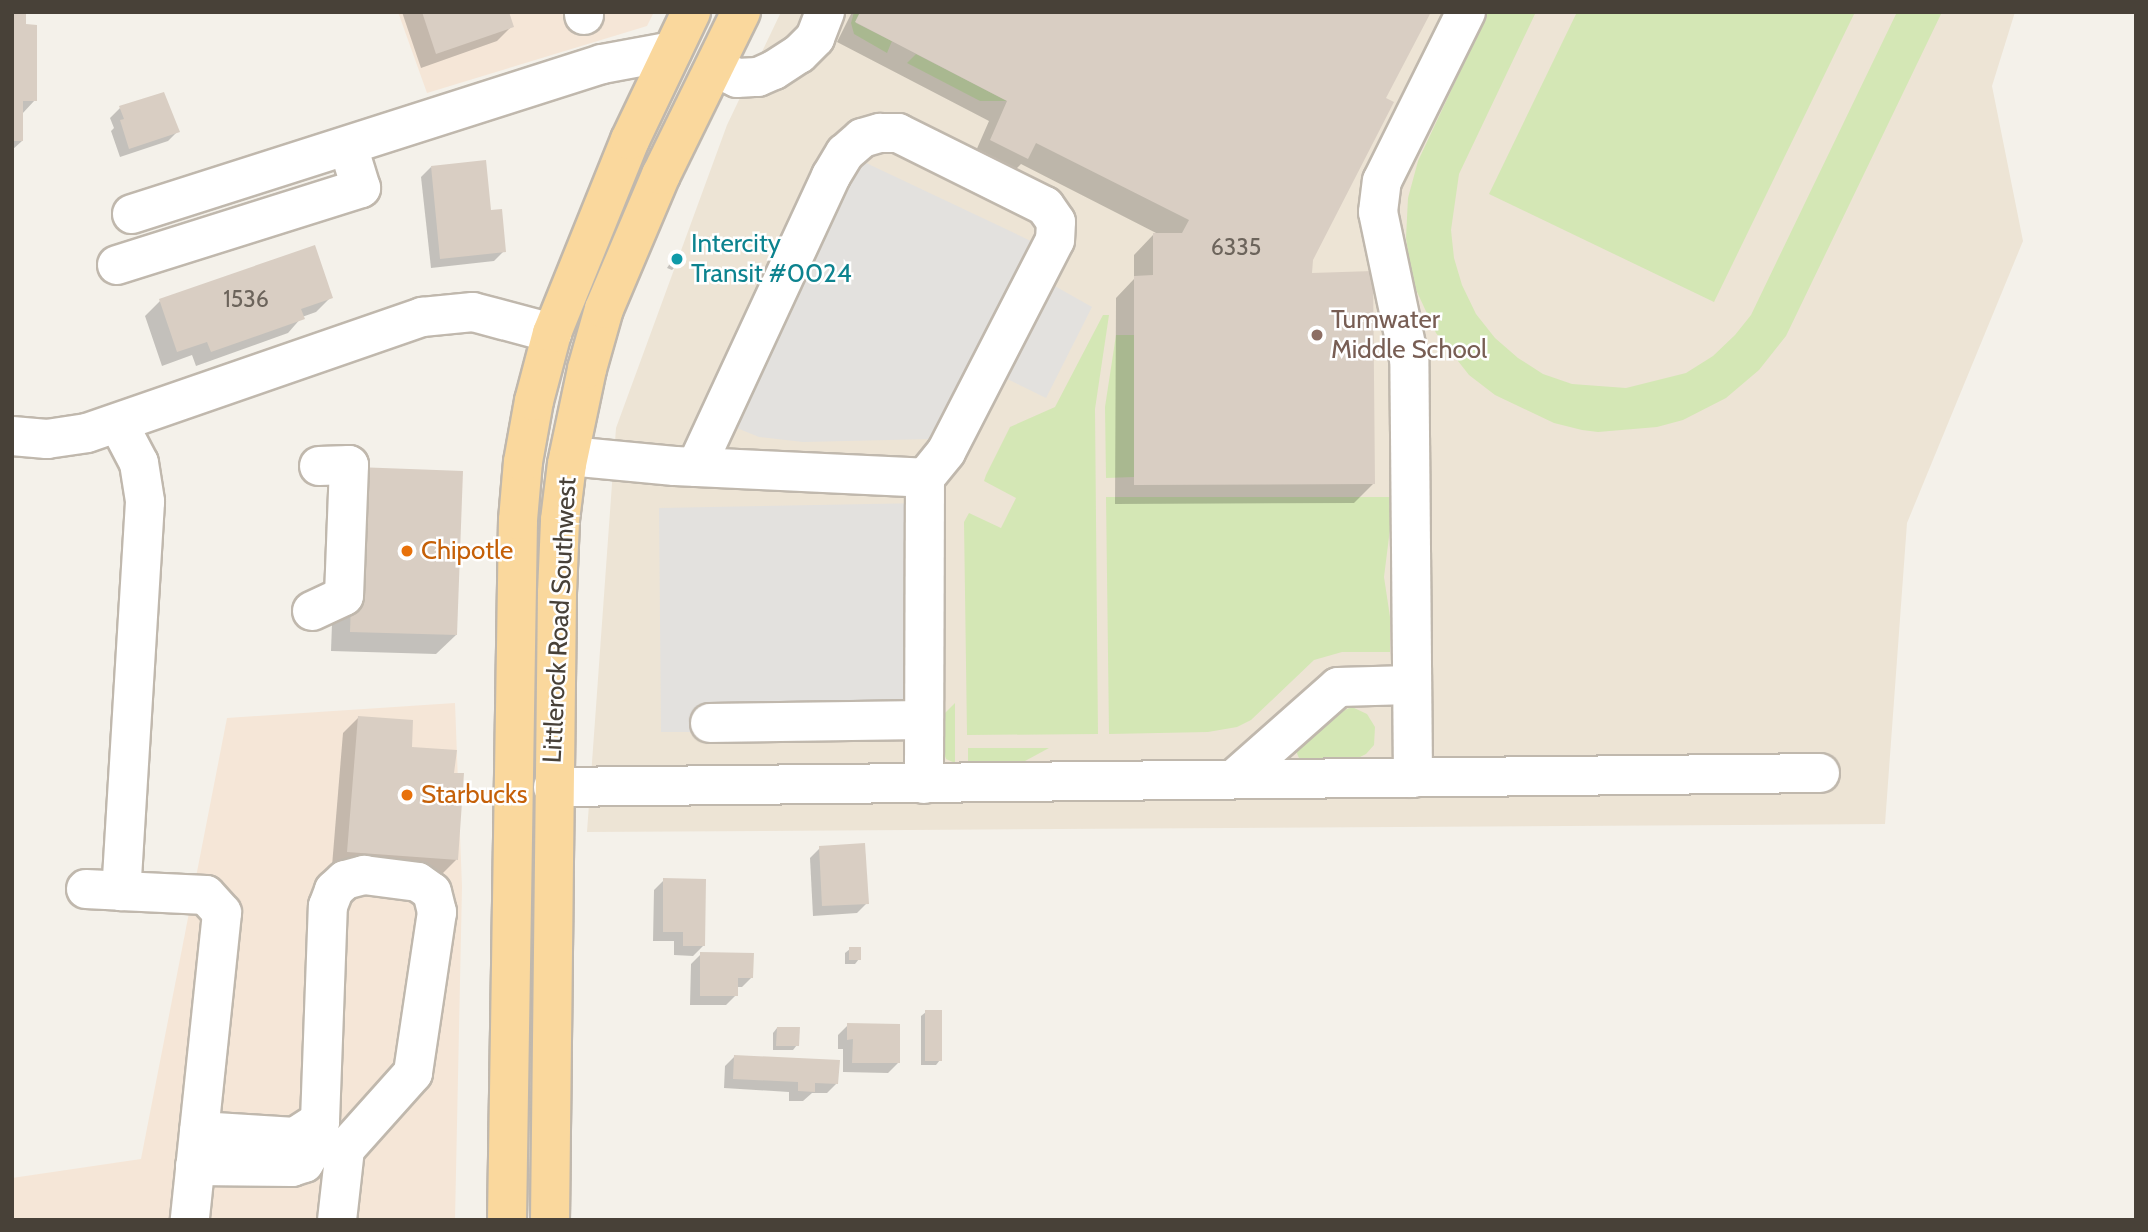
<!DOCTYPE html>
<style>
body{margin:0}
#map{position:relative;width:2148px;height:1232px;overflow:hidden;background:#f4f1ea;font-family:Cabin,sans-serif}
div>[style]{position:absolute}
.commercial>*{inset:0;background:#f5e6d7}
.education>*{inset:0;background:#ede4d5}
.green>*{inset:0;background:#d4e7b5}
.parking>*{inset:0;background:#e3e1de}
.shadow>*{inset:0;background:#0003}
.building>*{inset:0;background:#d9cec3}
.roads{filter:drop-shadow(2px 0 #c0b8ad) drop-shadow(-2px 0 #c0b8ad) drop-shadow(0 2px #c0b8ad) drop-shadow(0 -2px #c0b8ad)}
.minor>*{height:38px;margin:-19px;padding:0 19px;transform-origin:19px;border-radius:19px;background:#fff}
.major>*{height:38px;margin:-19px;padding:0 19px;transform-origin:19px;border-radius:19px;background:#fad89d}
.dots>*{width:19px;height:19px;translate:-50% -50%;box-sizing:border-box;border:4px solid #fff;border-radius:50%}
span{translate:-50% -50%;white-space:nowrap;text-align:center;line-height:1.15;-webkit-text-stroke:5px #fff;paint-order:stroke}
.number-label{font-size:23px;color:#6c645b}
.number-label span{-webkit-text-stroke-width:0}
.culture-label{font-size:26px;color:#0d838f}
.left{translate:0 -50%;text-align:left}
.education-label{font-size:26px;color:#785e54}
.food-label{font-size:26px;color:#c56008}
.street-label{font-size:26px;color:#484138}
.frame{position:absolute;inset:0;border:14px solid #484138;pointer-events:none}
</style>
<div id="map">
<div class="commercial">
<i style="clip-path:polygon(398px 12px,654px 12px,647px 26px,427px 93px)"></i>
<i style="clip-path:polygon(455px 703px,462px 887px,455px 1220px,12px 1220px,12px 1178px,141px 1159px,227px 718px)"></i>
</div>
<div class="education">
<i style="clip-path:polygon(781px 12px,2015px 12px,1992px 86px,2023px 241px,1907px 523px,1885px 824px,587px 832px,616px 428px,727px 125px)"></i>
</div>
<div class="green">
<i style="clip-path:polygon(854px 12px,860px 12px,856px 23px,892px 41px,887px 53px,854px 34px,851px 23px)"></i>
<i style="clip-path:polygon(1488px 12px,1536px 12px,1459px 174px,1451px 230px,1454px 258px,1462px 285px,1476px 314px,1495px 338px,1518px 358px,1543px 374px,1572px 384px,1626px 388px,1686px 373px,1713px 356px,1735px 335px,1751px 315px,1897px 12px,1942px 12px,1786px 336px,1759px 370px,1726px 398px,1683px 420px,1657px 427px,1598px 432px,1582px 430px,1554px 423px,1495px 395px,1469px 375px,1436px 333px,1412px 281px,1406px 238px,1408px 198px,1418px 161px)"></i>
<i style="clip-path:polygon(1577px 12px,1855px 12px,1714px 302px,1489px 194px)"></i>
<i style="clip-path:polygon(916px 54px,1007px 101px,980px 101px,907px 63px)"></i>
<i style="clip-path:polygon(1103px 315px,1109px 315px,1095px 409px,1098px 734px,967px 735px,964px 522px,969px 513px,1001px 528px,1016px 498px,984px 481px,986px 475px,1010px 427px,1055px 407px)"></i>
<i style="clip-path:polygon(1116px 335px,1134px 335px,1134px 477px,1106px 478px,1105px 407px)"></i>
<i style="clip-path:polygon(1106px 497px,1394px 497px,1384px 577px,1390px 617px,1390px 652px,1342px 652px,1314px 660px,1251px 720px,1237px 727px,1208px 732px,1109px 734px)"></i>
<i style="clip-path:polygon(955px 703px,955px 763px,946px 759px,943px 751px,943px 715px)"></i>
<i style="clip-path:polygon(1352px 707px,1367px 714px,1375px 727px,1374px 745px,1366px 754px,1356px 759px,1299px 758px,1296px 751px,1299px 748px,1337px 713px)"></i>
<i style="clip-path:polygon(968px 748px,1049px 748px,1025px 761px,968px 763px)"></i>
</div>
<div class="parking">
<i style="clip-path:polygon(845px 153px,1050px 250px,1037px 276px,1092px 307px,1046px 398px,987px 369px,931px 439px,803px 442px,759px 437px,717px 420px)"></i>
<i style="clip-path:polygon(925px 503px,922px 720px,710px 723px,693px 732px,661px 732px,659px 508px)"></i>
</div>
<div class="shadow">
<i style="clip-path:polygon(12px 12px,25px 26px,35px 100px,22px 114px,22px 141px,12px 150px)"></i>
<i style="clip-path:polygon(402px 12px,507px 12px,512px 26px,497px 41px,421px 68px)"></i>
<i style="clip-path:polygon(852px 12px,1429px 12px,1384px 99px,1311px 259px,1311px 275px,1373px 484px,1354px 503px,1115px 504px,1116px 298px,1134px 279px,1134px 255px,1153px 235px,1160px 235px,1021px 164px,1007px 178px,972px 160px,989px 121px,837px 42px)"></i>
<i style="clip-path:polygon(120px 108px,178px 131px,168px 141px,120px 157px,111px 131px,114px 128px,110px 118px)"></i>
<i style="clip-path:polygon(431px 167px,490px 211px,504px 251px,494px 261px,431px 268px,421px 177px)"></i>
<i style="clip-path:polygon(677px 253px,676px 266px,672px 270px,667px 268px)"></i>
<i style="clip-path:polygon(331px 297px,316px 312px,302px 317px,288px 333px,196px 366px,192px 355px,162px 366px,145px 316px,160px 301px)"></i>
<i style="clip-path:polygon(337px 488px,456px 635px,436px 654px,331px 651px)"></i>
<i style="clip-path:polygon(358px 718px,453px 774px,456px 860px,441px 875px,332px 866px,343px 733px)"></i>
<i style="clip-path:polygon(820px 848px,867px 903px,857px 913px,813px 916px,810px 858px)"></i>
<i style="clip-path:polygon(664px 880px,703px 946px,693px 956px,674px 955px,674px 941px,653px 941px,654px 890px)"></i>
<i style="clip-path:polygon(850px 949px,859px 959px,855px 964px,845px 964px,845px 953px)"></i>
<i style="clip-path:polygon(701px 954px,752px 977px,742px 987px,736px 987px,736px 995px,726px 1005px,690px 1005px,691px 964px)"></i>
<i style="clip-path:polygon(926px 1012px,940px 1060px,936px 1065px,921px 1065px,921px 1016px)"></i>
<i style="clip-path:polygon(848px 1025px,898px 1063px,888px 1073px,843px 1072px,843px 1049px,838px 1049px,838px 1035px)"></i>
<i style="clip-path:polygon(777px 1028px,797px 1045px,793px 1050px,773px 1050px,773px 1033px)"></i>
<i style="clip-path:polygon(735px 1056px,837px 1083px,827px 1093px,812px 1093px,803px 1101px,789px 1101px,789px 1092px,724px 1088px,725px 1066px)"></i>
</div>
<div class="building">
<i style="clip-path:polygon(12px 12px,26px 12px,26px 24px,37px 25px,37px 101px,23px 101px,23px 141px,12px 141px)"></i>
<i style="clip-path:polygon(422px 12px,509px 12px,514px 27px,436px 54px)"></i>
<i style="clip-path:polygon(860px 12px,1431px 12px,1386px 98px,1394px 102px,1313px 260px,1312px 273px,1373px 271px,1375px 484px,1134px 485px,1134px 276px,1153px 275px,1153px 233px,1182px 233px,1189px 220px,1036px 143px,1028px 159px,990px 140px,1007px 101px,855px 22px)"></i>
<i style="clip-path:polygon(164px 92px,180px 132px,129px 149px,120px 120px,124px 119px,119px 106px)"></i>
<i style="clip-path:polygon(486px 160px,491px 210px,502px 209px,506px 252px,440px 259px,431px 166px)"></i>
<i style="clip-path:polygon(315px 245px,333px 298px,301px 309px,305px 319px,211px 352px,207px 342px,177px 352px,159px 299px)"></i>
<i style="clip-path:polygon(676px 251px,683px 254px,678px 267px,670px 264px)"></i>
<i style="clip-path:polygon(356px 467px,463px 471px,457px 635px,350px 632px)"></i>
<i style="clip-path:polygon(358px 716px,413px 720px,412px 747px,457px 750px,454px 773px,464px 773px,458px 860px,347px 852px)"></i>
<i style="clip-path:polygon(865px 843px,869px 904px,822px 906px,819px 846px)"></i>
<i style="clip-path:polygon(663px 878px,706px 879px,705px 946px,683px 946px,683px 932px,663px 932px)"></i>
<i style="clip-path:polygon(849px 947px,861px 947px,861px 960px,849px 960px)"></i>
<i style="clip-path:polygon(700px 952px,754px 953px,753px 978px,738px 978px,738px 996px,700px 996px)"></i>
<i style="clip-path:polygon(925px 1010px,942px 1010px,942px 1061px,925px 1061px)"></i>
<i style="clip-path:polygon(847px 1023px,900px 1024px,900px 1063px,852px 1063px,853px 1039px,847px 1040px)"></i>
<i style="clip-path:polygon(777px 1027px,800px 1027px,799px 1046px,776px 1046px)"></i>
<i style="clip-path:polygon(734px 1055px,840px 1060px,838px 1084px,815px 1083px,815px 1092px,798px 1091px,798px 1082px,733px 1079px)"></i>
</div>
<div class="roads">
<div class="minor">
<i style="left:584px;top:12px;width:3px;rotate:90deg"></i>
<i style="left:715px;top:68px;width:24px;rotate:24deg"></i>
<i style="left:737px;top:78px;width:21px;rotate:-3deg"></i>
<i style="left:758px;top:77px;width:17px;rotate:-24deg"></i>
<i style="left:774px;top:70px;width:30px;rotate:-33deg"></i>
<i style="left:799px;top:54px;width:23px;rotate:-45deg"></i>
<i style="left:815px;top:38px;width:28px;rotate:-69deg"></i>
<i style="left:132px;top:214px;width:493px;rotate:-17.7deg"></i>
<i style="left:602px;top:64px;width:71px;rotate:-10.5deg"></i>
<i style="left:117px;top:265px;width:256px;rotate:-17.5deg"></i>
<i style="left:361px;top:188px;width:44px;rotate:-107.2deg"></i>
<i style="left:118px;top:423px;width:45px;rotate:62.3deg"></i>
<i style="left:139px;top:463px;width:39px;rotate:81deg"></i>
<i style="left:145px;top:502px;width:390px;rotate:93.5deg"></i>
<i style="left:121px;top:891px;width:85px;rotate:2.7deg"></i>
<i style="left:206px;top:895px;width:24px;rotate:48deg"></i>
<i style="left:222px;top:913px;width:309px;rotate:96deg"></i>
<i style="left:12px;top:436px;width:35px;rotate:5deg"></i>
<i style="left:47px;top:439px;width:40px;rotate:-8.5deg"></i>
<i style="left:87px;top:433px;width:355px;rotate:-19.1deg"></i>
<i style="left:422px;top:317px;width:51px;rotate:-5.6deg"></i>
<i style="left:473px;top:312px;width:82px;rotate:14.9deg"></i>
<i style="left:569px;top:456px;width:106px;rotate:5.4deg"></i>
<i style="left:675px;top:466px;width:250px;rotate:2.7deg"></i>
<i style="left:696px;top:467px;width:321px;rotate:-65.1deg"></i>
<i style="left:831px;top:176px;width:27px;rotate:-59deg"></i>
<i style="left:845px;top:153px;width:23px;rotate:-41deg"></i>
<i style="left:862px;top:138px;width:19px;rotate:-16deg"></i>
<i style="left:880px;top:133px;width:18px"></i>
<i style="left:898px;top:133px;width:164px;rotate:26.4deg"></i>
<i style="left:1045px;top:206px;width:19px;rotate:55deg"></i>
<i style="left:1056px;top:222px;width:18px;rotate:93deg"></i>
<i style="left:1055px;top:240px;width:238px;rotate:117.2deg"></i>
<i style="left:946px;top:452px;width:33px;rotate:129deg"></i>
<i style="left:925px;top:478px;width:306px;rotate:90.2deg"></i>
<i style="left:312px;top:611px;width:35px;rotate:-25deg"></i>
<i style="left:344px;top:596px;width:131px;rotate:-87.8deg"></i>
<i style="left:349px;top:465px;width:30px;rotate:178deg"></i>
<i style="left:710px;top:723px;width:212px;rotate:-0.8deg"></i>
<i style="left:1413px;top:778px;width:419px;rotate:-90.5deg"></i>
<i style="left:1409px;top:359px;width:150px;rotate:-101.9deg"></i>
<i style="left:1378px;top:212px;width:31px;rotate:-83deg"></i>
<i style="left:1382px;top:181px;width:189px;rotate:-63.6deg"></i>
<i style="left:1234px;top:779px;width:139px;rotate:-41.5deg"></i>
<i style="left:1338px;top:687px;width:72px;rotate:-1.6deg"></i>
<i style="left:553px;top:787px;width:1267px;rotate:-0.63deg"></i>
<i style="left:86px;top:889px;width:35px;rotate:3deg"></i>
<i style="left:199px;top:1131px;width:96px;rotate:3.6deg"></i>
<i style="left:295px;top:1137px;width:30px;rotate:-33deg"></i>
<i style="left:320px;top:1121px;width:215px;rotate:-87.9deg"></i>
<i style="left:328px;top:906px;width:17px;rotate:-69deg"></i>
<i style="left:334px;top:890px;width:15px;rotate:-42deg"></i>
<i style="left:345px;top:880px;width:20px;rotate:-15deg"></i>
<i style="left:364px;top:875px;width:54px;rotate:7.4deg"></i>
<i style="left:418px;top:882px;width:17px;rotate:36deg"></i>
<i style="left:432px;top:892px;width:21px;rotate:76deg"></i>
<i style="left:437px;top:912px;width:163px;rotate:98.5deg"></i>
<i style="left:413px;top:1073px;width:102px;rotate:131.8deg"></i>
<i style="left:345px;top:1149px;width:71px;rotate:96.4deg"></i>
<i style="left:195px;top:1166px;width:97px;rotate:0.6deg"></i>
<i style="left:292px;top:1167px;width:13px;rotate:-18deg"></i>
<i style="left:304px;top:1163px;width:24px;rotate:-57deg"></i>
<i style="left:317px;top:1143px;width:22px;rotate:-82deg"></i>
</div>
<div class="major">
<i style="left:507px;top:1220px;width:700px;rotate:-89.1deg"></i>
<i style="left:518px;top:520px;width:58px;rotate:-85.1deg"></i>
<i style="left:523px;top:462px;width:62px;rotate:-79.8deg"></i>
<i style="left:534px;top:401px;width:70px;rotate:-75.2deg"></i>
<i style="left:552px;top:333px;width:208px;rotate:-68deg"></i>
<i style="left:630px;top:140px;width:142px;rotate:-64.5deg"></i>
<i style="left:550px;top:1220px;width:627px;rotate:-89.36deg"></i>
<i style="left:557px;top:593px;width:73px;rotate:-87.6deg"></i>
<i style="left:560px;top:520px;width:56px;rotate:-82.9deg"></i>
<i style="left:567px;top:464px;width:97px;rotate:-78.1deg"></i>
<i style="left:587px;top:369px;width:62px;rotate:-74.2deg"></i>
<i style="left:604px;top:309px;width:146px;rotate:-67deg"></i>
<i style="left:661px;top:175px;width:182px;rotate:-63.9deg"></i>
</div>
</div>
<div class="dots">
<i style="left:677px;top:259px;background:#0f9aa8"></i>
<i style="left:1317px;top:335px;background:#8d6e63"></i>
<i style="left:407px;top:551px;background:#e8710a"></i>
<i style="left:407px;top:795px;background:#e8710a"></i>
</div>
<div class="number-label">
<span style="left:1236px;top:247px">6335</span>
<span style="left:246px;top:299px">1536</span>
</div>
<div class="culture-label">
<span class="left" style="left:691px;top:259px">Intercity<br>Transit #0024</span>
</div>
<div class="education-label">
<span class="left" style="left:1331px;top:335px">Tumwater<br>Middle School</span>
</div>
<div class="food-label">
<span class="left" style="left:421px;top:551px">Chipotle</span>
<span class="left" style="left:421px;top:795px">Starbucks</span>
</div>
<div class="street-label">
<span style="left:560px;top:620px;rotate:-87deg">Littlerock Road Southwest</span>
</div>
<div class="frame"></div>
</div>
